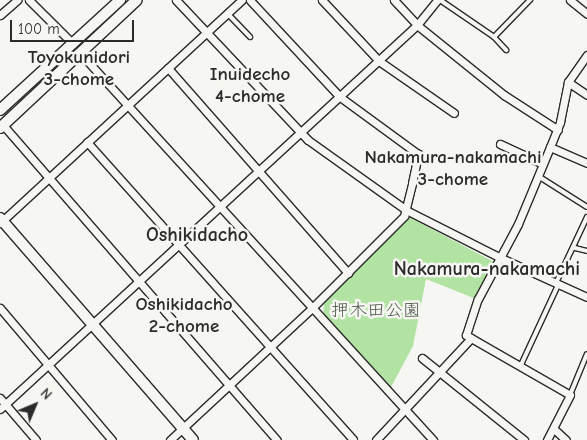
<!DOCTYPE html>
<meta charset="utf-8">
<style>
body{margin:0}
#map{position:relative;width:587px;height:440px;overflow:hidden;background:#f6f6f2;font-family:"Comic Neue","Klee One",sans-serif}
div>[style]{position:absolute}
.green>*{inset:0;background:#b2e3a3}
.roads{filter:drop-shadow(1px 0 #2b2b2b) drop-shadow(-1px 0 #2b2b2b) drop-shadow(0 1px #2b2b2b) drop-shadow(0 -1px #2b2b2b)}
.lane>*{height:4px;margin:-2px;padding:0 2px;transform-origin:2px;border-radius:2px;background:#f6f6f2}
.street>*{height:7px;margin:-3.5px;padding:0 3.5px;transform-origin:3.5px;border-radius:3.5px;background:#f6f6f2}
.secondary>*{height:10px;margin:-5px;padding:0 5px;transform-origin:5px;border-radius:5px;background:#f6f6f2}
span{translate:-50% -50%;white-space:nowrap;text-align:center;line-height:1.15;-webkit-text-stroke:5px #f6f6f2;paint-order:stroke}
.park-label{font-size:18px;color:#4d5949}
.neighbourhood-label{font-size:19px;color:#2b2b2b;font-weight:700}
.quarter-label{font-size:20px;color:#2b2b2b;font-weight:700}
.north{position:absolute;left:10px;top:380px;width:50px;height:50px;-webkit-text-stroke:4px #f6f6f2;paint-order:stroke;rotate:45deg;font-size:14px;font-weight:700;line-height:20px;text-align:center;color:#2b2b2b}
.north::after{content:'';display:block;margin:auto;width:18px;height:22px;background:#2b2b2b;clip-path:polygon(50% 0,100% 100%,50% 72%,0 100%)}
.scale{position:absolute;left:10px;top:20px;width:124px;height:22px;box-sizing:border-box;border:2px solid #2b2b2b;border-top:0;padding-left:6px;font-size:15px;line-height:18px;white-space:nowrap;color:#2b2b2b;-webkit-text-stroke:4px #f6f6f2;paint-order:stroke}
</style>
<div id="map">
<div class="green">
<i style="clip-path:polygon(409px 217px,496px 263px,476px 299px,426px 279px,413px 346px,390px 389px,323px 315px,324px 304px)"></i>
</div>
<div class="roads">
<div class="lane">
<i style="left:440px;top:0;width:65px;rotate:34.4deg"></i>
<i style="left:494px;top:37px;width:52px;rotate:-45.8deg"></i>
<i style="left:228px;top:14px;width:32px;rotate:46deg"></i>
<i style="left:494px;top:37px;width:18px;rotate:47deg"></i>
<i style="left:538px;top:176px;width:58px;rotate:32.3deg"></i>
<i style="left:575px;top:248px;width:12px;rotate:14deg"></i>
<i style="left:556px;top:283px;width:73px;rotate:-64.8deg"></i>
<i style="left:520px;top:367px;width:90px;rotate:-65.1deg"></i>
<i style="left:570px;top:395px;width:44px;rotate:-67.5deg"></i>
</div>
<div class="street">
<i style="left:29px;top:0;width:62px;rotate:45deg"></i>
<i style="left:176px;top:0;width:192px;rotate:46.7deg"></i>
<i style="left:308px;top:140px;width:120px;rotate:35.5deg"></i>
<i style="left:406px;top:210px;width:106px;rotate:26.8deg"></i>
<i style="left:501px;top:258px;width:94px;rotate:24.4deg"></i>
<i style="left:322px;top:0;width:83px;rotate:46.9deg"></i>
<i style="left:379px;top:61px;width:91px;rotate:34.7deg"></i>
<i style="left:394px;top:0;width:34px;rotate:47deg"></i>
<i style="left:417px;top:25px;width:112px;rotate:38.8deg"></i>
<i style="left:504px;top:95px;width:64px;rotate:32.9deg"></i>
<i style="left:570px;top:0;width:22px;rotate:39deg"></i>
<i style="left:0;top:15px;width:23px;rotate:-41deg"></i>
<i style="left:80px;top:53px;width:524px;rotate:47.63deg"></i>
<i style="left:168px;top:68px;width:273px;rotate:48.7deg"></i>
<i style="left:568px;top:82px;width:23px;rotate:34deg"></i>
<i style="left:3px;top:125px;width:417px;rotate:49deg"></i>
<i style="left:87px;top:142px;width:399px;rotate:48.2deg"></i>
<i style="left:500px;top:144px;width:47px;rotate:24.9deg"></i>
<i style="left:550px;top:147px;width:40px;rotate:23.4deg"></i>
<i style="left:0;top:223px;width:329px;rotate:-42.7deg"></i>
<i style="left:0;top:308px;width:173px;rotate:49.7deg"></i>
<i style="left:471px;top:338px;width:114px;rotate:29.9deg"></i>
<i style="left:570px;top:395px;width:51px;rotate:117.1deg"></i>
<i style="left:422px;top:358px;width:131px;rotate:38.8deg"></i>
<i style="left:0;top:398px;width:55px;rotate:49.4deg"></i>
<i style="left:0;top:409px;width:567px;rotate:-42.64deg"></i>
<i style="left:417px;top:25px;width:32px;rotate:-51deg"></i>
<i style="left:554px;top:429px;width:16px;rotate:43deg"></i>
<i style="left:170px;top:440px;width:192px;rotate:-42.9deg"></i>
<i style="left:311px;top:309px;width:132px;rotate:-45deg"></i>
<i style="left:404px;top:216px;width:34px;rotate:-76deg"></i>
<i style="left:412px;top:183px;width:30px;rotate:-78deg"></i>
<i style="left:418px;top:154px;width:97px;rotate:-143.8deg"></i>
<i style="left:340px;top:97px;width:132px;rotate:-132.9deg"></i>
<i style="left:376px;top:440px;width:139px;rotate:-47deg"></i>
<i style="left:471px;top:338px;width:6px;rotate:-149deg"></i>
<i style="left:466px;top:335px;width:38px;rotate:-72deg"></i>
<i style="left:478px;top:299px;width:85px;rotate:-61.9deg"></i>
<i style="left:518px;top:224px;width:83px;rotate:-67.4deg"></i>
<i style="left:550px;top:147px;width:27px;rotate:-68deg"></i>
<i style="left:560px;top:122px;width:41px;rotate:-78.7deg"></i>
<i style="left:568px;top:82px;width:33px;rotate:-55deg"></i>
</div>
<div class="secondary">
<i style="left:0;top:110px;width:163px;rotate:-42.5deg"></i>
<i style="left:0;top:128px;width:187px;rotate:-43.1deg"></i>
<i style="left:0;top:218px;width:294px;rotate:49deg"></i>
</div>
</div>
<div class="park-label">
<span style="left:376px;top:311px">押木田公園</span>
</div>
<div class="neighbourhood-label">
<span style="left:79px;top:69px">Toyokunidori<br>3-chome</span>
<span style="left:250px;top:86px">Inuidecho<br>4-chome</span>
<span style="left:453px;top:169px">Nakamura-nakamachi<br>3-chome</span>
<span style="left:184px;top:316px">Oshikidacho<br>2-chome</span>
</div>
<div class="quarter-label">
<span style="left:197px;top:234px">Oshikidacho</span>
<span style="left:487px;top:268px">Nakamura-nakamachi</span>
</div>
<div class="north">N</div>
<div class="scale">100 m</div>
</div>
